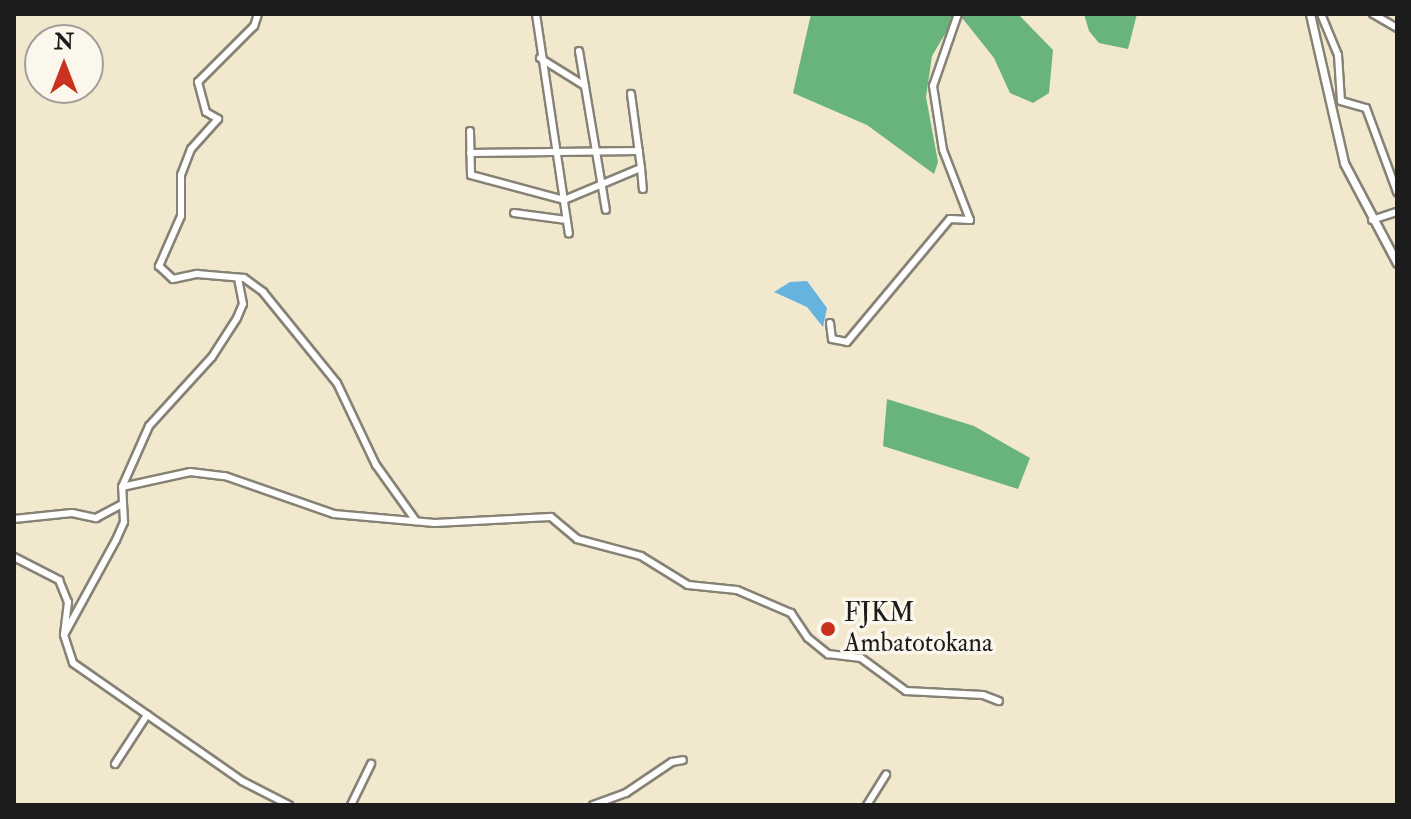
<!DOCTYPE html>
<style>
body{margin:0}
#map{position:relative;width:1411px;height:819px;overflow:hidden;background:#f1e8ce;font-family:"IM FELL Double Pica",serif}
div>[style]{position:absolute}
.forest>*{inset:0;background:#69b47c}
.water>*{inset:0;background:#65b4df}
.roads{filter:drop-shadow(2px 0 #868275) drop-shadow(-2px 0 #868275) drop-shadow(0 2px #868275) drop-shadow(0 -2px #868275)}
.minor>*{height:6px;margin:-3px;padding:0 3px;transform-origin:3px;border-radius:3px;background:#fff}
.tertiary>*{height:7px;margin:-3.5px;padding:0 3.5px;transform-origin:3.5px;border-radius:3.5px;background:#fff}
.dots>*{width:22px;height:22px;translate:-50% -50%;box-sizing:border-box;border:4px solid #fbf7ec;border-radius:50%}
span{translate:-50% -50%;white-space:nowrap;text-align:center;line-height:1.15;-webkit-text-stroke:7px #fbf7ec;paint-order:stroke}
.poi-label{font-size:26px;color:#1c1c1c}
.left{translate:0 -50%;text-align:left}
.frame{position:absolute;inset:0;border:16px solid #1c1c1c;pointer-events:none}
.north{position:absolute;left:24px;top:24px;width:80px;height:80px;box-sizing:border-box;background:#fbf7ec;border:2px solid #a29f99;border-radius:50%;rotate:0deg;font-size:22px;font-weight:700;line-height:32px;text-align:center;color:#1c1c1c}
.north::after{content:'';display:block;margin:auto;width:28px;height:36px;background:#c8321e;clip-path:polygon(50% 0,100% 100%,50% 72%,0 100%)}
</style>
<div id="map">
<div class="forest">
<i style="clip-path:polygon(811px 14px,957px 14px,932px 56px,926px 97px,938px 162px,934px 174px,867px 125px,793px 93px)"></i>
<i style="clip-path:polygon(959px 14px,1018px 14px,1053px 50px,1049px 93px,1033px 103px,1010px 93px,994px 58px)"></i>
<i style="clip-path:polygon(1084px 14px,1137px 14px,1128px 49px,1099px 43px,1089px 31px)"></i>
<i style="clip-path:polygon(887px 399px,974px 426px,1030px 458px,1018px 489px,883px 446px)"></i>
</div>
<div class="water">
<i style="clip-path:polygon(807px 281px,827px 308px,823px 327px,807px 307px,774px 292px,790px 282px)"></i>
</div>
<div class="roads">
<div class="minor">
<i style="left:258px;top:14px;width:13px;rotate:108deg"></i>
<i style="left:254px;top:26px;width:79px;rotate:135deg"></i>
<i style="left:198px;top:82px;width:31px;rotate:75deg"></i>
<i style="left:206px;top:112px;width:14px;rotate:30deg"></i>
<i style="left:218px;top:119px;width:40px;rotate:132deg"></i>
<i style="left:191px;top:149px;width:28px;rotate:111deg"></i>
<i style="left:181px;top:175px;width:41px;rotate:90deg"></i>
<i style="left:181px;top:216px;width:55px;rotate:113.7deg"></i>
<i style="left:159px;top:266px;width:19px;rotate:43deg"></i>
<i style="left:173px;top:279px;width:25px;rotate:-12deg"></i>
<i style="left:197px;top:274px;width:47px;rotate:4.9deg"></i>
<i style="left:244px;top:278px;width:24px;rotate:36deg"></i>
<i style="left:263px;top:292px;width:117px;rotate:50.9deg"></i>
<i style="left:337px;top:383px;width:91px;rotate:64.6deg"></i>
<i style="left:376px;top:465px;width:69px;rotate:54.5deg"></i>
<i style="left:536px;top:14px;width:222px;rotate:81.5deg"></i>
<i style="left:1321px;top:14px;width:44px;rotate:67.5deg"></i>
<i style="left:1338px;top:55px;width:46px;rotate:86.3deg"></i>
<i style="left:1341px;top:101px;width:26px;rotate:16deg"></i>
<i style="left:1366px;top:108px;width:90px;rotate:69.7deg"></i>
<i style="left:1373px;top:14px;width:28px;rotate:30deg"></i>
<i style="left:579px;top:51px;width:161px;rotate:80.4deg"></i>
<i style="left:540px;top:58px;width:53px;rotate:31.9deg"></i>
<i style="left:470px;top:131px;width:44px;rotate:88.7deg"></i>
<i style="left:471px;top:175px;width:96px;rotate:15deg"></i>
<i style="left:564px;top:200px;width:83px;rotate:-22.6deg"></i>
<i style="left:641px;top:168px;width:75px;rotate:-97.7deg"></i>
<i style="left:470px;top:153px;width:169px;rotate:-0.7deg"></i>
<i style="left:641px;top:168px;width:21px;rotate:85deg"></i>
<i style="left:514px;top:213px;width:53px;rotate:7.5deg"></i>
<i style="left:1372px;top:220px;width:26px;rotate:-18deg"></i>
<i style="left:830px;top:323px;width:16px;rotate:83deg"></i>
<i style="left:832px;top:339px;width:15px;rotate:11deg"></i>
<i style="left:847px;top:342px;width:160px;rotate:-50.1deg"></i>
<i style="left:950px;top:219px;width:20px;rotate:3deg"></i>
<i style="left:970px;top:220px;width:75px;rotate:-111.1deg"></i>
<i style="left:943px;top:150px;width:65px;rotate:-98.9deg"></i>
<i style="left:933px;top:86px;width:76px;rotate:-70.9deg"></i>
<i style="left:122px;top:487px;width:70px;rotate:-12.4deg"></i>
<i style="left:190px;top:472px;width:35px;rotate:7deg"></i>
<i style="left:225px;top:476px;width:115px;rotate:19.2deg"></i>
<i style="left:334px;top:514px;width:101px;rotate:5.1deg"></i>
<i style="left:435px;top:523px;width:116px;rotate:-3deg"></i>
<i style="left:551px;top:517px;width:34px;rotate:40deg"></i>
<i style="left:577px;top:539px;width:66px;rotate:14.9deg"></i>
<i style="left:641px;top:556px;width:55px;rotate:31.7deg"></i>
<i style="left:688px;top:585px;width:49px;rotate:5.8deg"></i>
<i style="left:737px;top:590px;width:59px;rotate:23.1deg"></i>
<i style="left:791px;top:613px;width:30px;rotate:56deg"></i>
<i style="left:808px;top:638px;width:26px;rotate:39deg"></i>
<i style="left:828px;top:654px;width:33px;rotate:7deg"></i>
<i style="left:861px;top:658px;width:56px;rotate:36.3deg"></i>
<i style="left:906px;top:691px;width:77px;rotate:3deg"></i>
<i style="left:983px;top:695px;width:17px;rotate:21deg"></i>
<i style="left:14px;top:519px;width:58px;rotate:-5.9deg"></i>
<i style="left:72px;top:513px;width:25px;rotate:12deg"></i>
<i style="left:96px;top:518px;width:30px;rotate:-28deg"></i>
<i style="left:14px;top:557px;width:51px;rotate:27.1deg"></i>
<i style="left:59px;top:580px;width:24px;rotate:68deg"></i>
<i style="left:68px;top:602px;width:33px;rotate:97deg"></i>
<i style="left:64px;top:635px;width:29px;rotate:72deg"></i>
<i style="left:73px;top:663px;width:206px;rotate:34.9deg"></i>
<i style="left:242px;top:781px;width:53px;rotate:27.1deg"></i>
<i style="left:64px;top:635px;width:108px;rotate:-61.3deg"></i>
<i style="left:116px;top:540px;width:20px;rotate:-66deg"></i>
<i style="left:124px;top:522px;width:35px;rotate:-93deg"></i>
<i style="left:122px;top:487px;width:67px;rotate:-66.1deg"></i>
<i style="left:149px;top:426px;width:93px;rotate:-47.6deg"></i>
<i style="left:212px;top:357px;width:46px;rotate:-57.3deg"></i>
<i style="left:237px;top:318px;width:15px;rotate:-67deg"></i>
<i style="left:243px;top:304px;width:26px;rotate:-101deg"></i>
<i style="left:115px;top:764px;width:59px;rotate:-56.9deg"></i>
<i style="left:351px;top:805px;width:46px;rotate:-64deg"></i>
<i style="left:593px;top:805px;width:35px;rotate:-20deg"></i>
<i style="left:626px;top:793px;width:55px;rotate:-34deg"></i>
<i style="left:672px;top:762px;width:11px;rotate:-10deg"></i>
<i style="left:867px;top:805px;width:36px;rotate:-58deg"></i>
</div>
<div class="tertiary">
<i style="left:1310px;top:14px;width:153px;rotate:77.1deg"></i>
<i style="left:1344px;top:163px;width:113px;rotate:62.1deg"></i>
</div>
</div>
<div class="dots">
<i style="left:828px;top:629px;background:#c8321e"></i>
</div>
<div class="poi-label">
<span class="left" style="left:844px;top:629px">FJKM<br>Ambatotokana</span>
</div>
<div class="frame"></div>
<div class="north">N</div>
</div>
